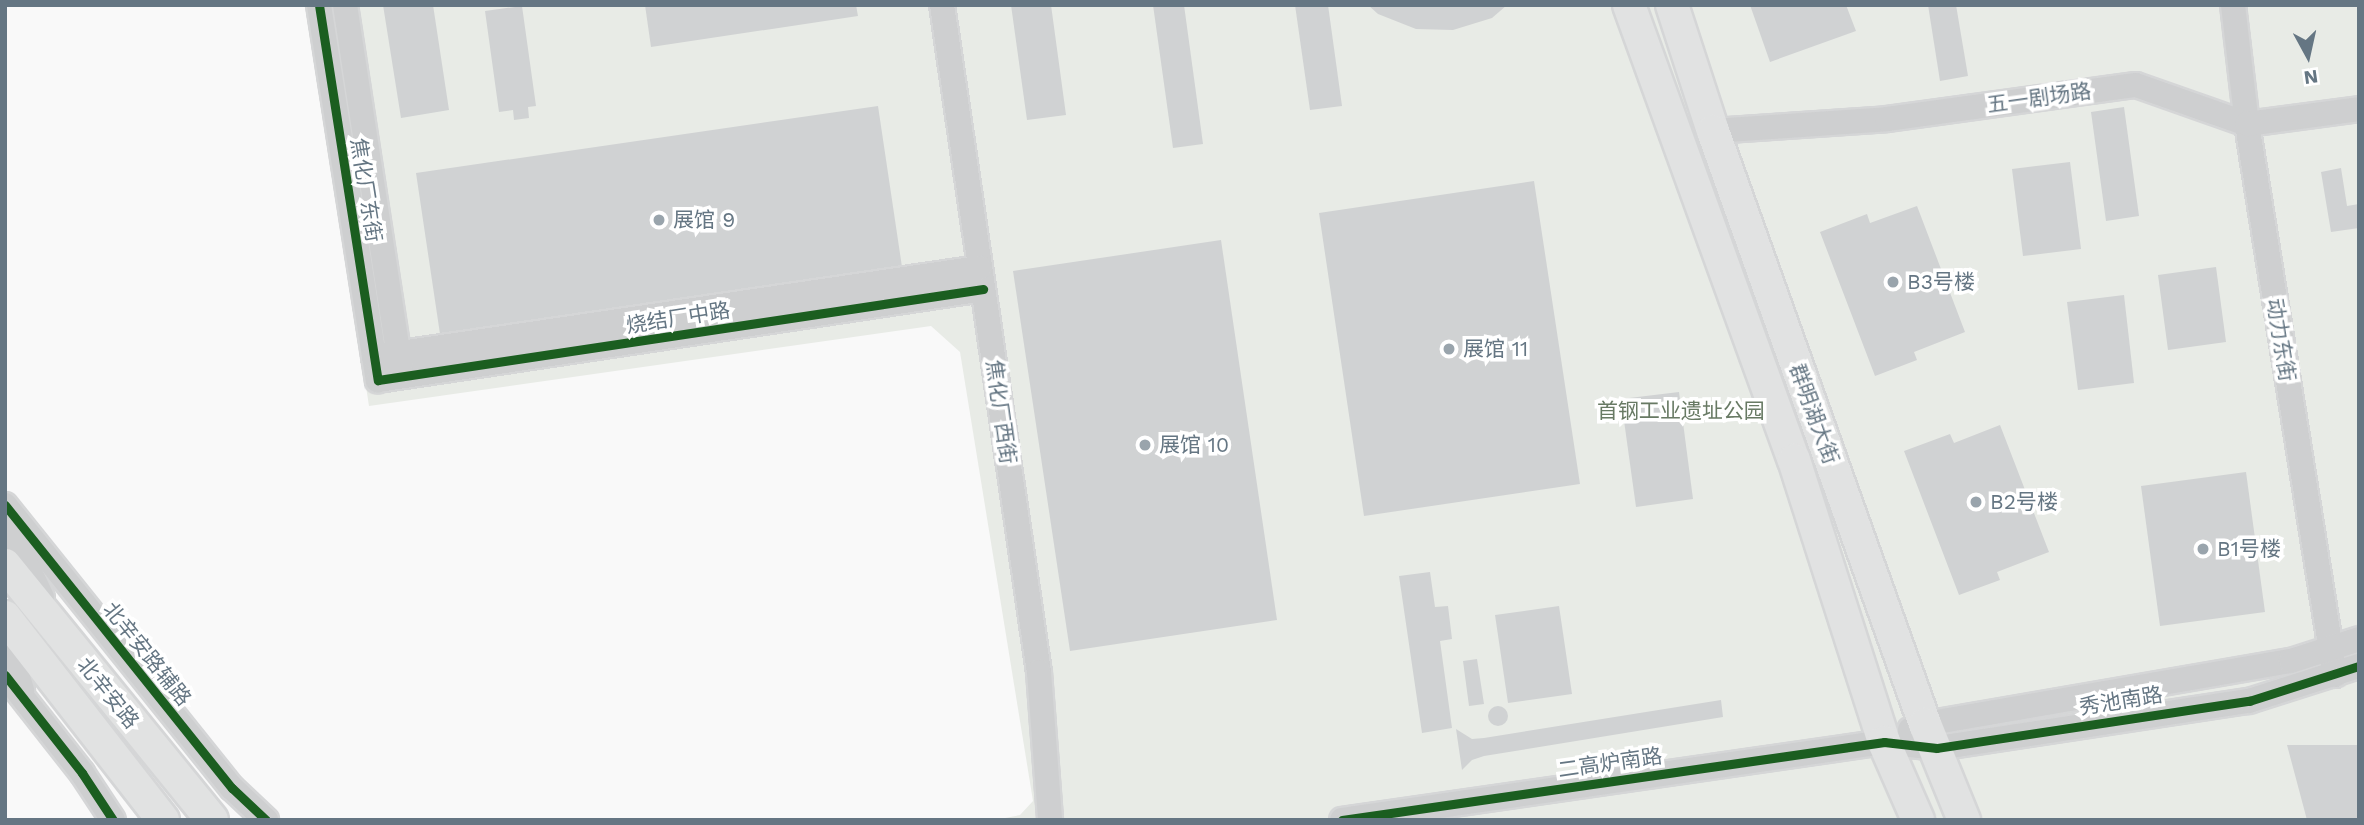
<!DOCTYPE html>
<meta charset="utf-8">
<style>
body{margin:0}
#map{position:relative;width:2364px;height:825px;overflow:hidden;background:#f9f9f9;font-family:"Work Sans","Noto Sans SC",sans-serif}
div>[style]{position:absolute}
.green>*{inset:0;background:#e8ebe6}
.building>*{inset:0;background:#d0d2d3}
.round{border-radius:50%}
.roads{filter:drop-shadow(2px 0 #d5d6d7) drop-shadow(-2px 0 #d5d6d7) drop-shadow(0 2px #d5d6d7) drop-shadow(0 -2px #d5d6d7)}
.minor>*{height:24px;margin:-12px;padding:0 12px;transform-origin:12px;border-radius:12px;background:#cecfd0}
.major>*{height:32px;margin:-16px;padding:0 16px;transform-origin:16px;border-radius:16px;background:#e1e2e2}
.cycleway>*{height:9px;margin:-4.5px;padding:0 4.5px;transform-origin:4.5px;border-radius:4.5px;background:#1b5e20}
.dots>*{width:19px;height:19px;translate:-50% -50%;box-sizing:border-box;border:4px solid #fff;border-radius:50%}
span{translate:-50% -50%;white-space:nowrap;text-align:center;line-height:1.15;-webkit-text-stroke:7px #fff;paint-order:stroke}
.street-label{font-size:21px;color:#657683}
.poi-label{font-size:21px;color:#657683}
.left{translate:0 -50%;text-align:left}
.park-label{font-size:21px;color:#687a64}
.frame{position:absolute;inset:0;border:7px solid #657683;pointer-events:none}
.north{position:absolute;left:2273px;top:21px;width:70px;height:70px;-webkit-text-stroke:5px #fff;paint-order:stroke;rotate:172deg;font-size:19px;font-weight:700;line-height:28px;text-align:center;color:#657683}
.north::after{content:'';display:block;margin:auto;width:24px;height:32px;background:#657683;clip-path:polygon(50% 0,100% 100%,50% 72%,0 100%)}
</style>
<div id="map">
<div class="green">
<i style="clip-path:polygon(307px 5px,2359px 5px,2359px 820px,995px 820px,1020px 815px,1033px 801px,960px 352px,931px 326px,369px 406px)"></i>
</div>
<div class="building">
<i style="clip-path:polygon(383px 5px,433px 5px,449px 110px,401px 118px)"></i>
<i style="clip-path:polygon(645px 5px,856px 5px,858px 16px,651px 47px)"></i>
<i style="clip-path:polygon(1011px 5px,1051px 5px,1066px 115px,1027px 120px)"></i>
<i style="clip-path:polygon(1153px 5px,1184px 5px,1203px 144px,1173px 148px)"></i>
<i style="clip-path:polygon(1295px 5px,1328px 5px,1342px 106px,1310px 110px)"></i>
<i style="clip-path:polygon(1368px 5px,1507px 5px,1492px 18px,1453px 30px,1416px 29px,1378px 14px)"></i>
<i style="clip-path:polygon(1750px 5px,1846px 5px,1856px 31px,1770px 62px)"></i>
<i style="clip-path:polygon(1928px 5px,1956px 5px,1968px 76px,1940px 81px)"></i>
<i style="clip-path:polygon(522px 6px,536px 106px,528px 107px,529px 118px,514px 120px,513px 110px,499px 112px,485px 11px)"></i>
<i style="clip-path:polygon(878px 106px,902px 267px,440px 334px,416px 173px)"></i>
<i style="clip-path:polygon(2124px 107px,2139px 216px,2106px 221px,2091px 112px)"></i>
<i style="clip-path:polygon(2070px 162px,2081px 249px,2023px 256px,2012px 169px)"></i>
<i style="clip-path:polygon(2341px 168px,2347px 206px,2359px 204px,2359px 228px,2331px 232px,2321px 172px)"></i>
<i style="clip-path:polygon(1534px 181px,1580px 484px,1364px 516px,1319px 213px)"></i>
<i style="clip-path:polygon(1917px 206px,1965px 332px,1914px 352px,1917px 360px,1875px 376px,1820px 232px,1867px 214px,1870px 223px)"></i>
<i style="clip-path:polygon(1221px 240px,1277px 620px,1070px 651px,1013px 271px)"></i>
<i style="clip-path:polygon(2216px 267px,2226px 342px,2168px 350px,2158px 275px)"></i>
<i style="clip-path:polygon(2124px 295px,2134px 383px,2078px 390px,2067px 302px)"></i>
<i style="clip-path:polygon(1679px 392px,1693px 499px,1636px 507px,1621px 399px)"></i>
<i style="clip-path:polygon(2000px 425px,2049px 552px,1997px 572px,2000px 580px,1959px 595px,1904px 451px,1950px 434px,1954px 443px)"></i>
<i style="clip-path:polygon(2246px 472px,2265px 612px,2160px 626px,2141px 486px)"></i>
<i style="clip-path:polygon(1430px 572px,1435px 607px,1448px 606px,1452px 639px,1440px 641px,1452px 728px,1422px 733px,1399px 576px)"></i>
<i style="clip-path:polygon(1559px 606px,1572px 694px,1508px 703px,1495px 615px)"></i>
<i style="clip-path:polygon(1477px 659px,1484px 704px,1469px 706px,1463px 661px)"></i>
<i style="clip-path:polygon(1721px 700px,1723px 717px,1484px 756px,1472px 760px,1462px 770px,1456px 729px,1472px 739px,1484px 738px)"></i>
<i class="round" style="left:1488px;top:706px;width:20px;height:20px"></i>
<i style="clip-path:polygon(2287px 745px,2359px 745px,2359px 820px,2307px 820px)"></i>
</div>
<div class="roads">
<div class="minor">
<i style="left:319px;top:5px;width:380px;rotate:81.1deg"></i>
<i style="left:378px;top:380px;width:612px;rotate:-8.55deg"></i>
<i style="left:345px;top:5px;width:368px;rotate:81.3deg"></i>
<i style="left:942px;top:5px;width:674px;rotate:81.73deg"></i>
<i style="left:1039px;top:672px;width:148px;rotate:85.7deg"></i>
<i style="left:2233px;top:5px;width:120px;rotate:83.3deg"></i>
<i style="left:2247px;top:124px;width:558px;rotate:80.93deg"></i>
<i style="left:1713px;top:131px;width:174px;rotate:-3.9deg"></i>
<i style="left:1887px;top:119px;width:251px;rotate:-7.8deg"></i>
<i style="left:2136px;top:85px;width:118px;rotate:19.4deg"></i>
<i style="left:2247px;top:124px;width:113px;rotate:-7.6deg"></i>
<i style="left:374px;top:357px;width:612px;rotate:-8.37deg"></i>
<i style="left:5px;top:505px;width:363px;rotate:51.3deg"></i>
<i style="left:232px;top:788px;width:47px;rotate:43.3deg"></i>
<i style="left:6px;top:522px;width:83px;rotate:64.4deg"></i>
<i style="left:5px;top:634px;width:59px;rotate:73.1deg"></i>
<i style="left:5px;top:675px;width:125px;rotate:51.8deg"></i>
<i style="left:82px;top:773px;width:56px;rotate:56.6deg"></i>
<i style="left:1910px;top:730px;width:16px;rotate:-22deg"></i>
<i style="left:1925px;top:724px;width:371px;rotate:-9.8deg"></i>
<i style="left:2291px;top:661px;width:71px;rotate:-17.9deg"></i>
<i style="left:1342px;top:820px;width:548px;rotate:-8.19deg"></i>
<i style="left:1884px;top:742px;width:53px;rotate:6.5deg"></i>
<i style="left:1937px;top:748px;width:316px;rotate:-8.6deg"></i>
<i style="left:2249px;top:701px;width:115px;rotate:-17.7deg"></i>
</div>
<div class="major">
<i style="left:1629px;top:5px;width:484px;rotate:70.1deg"></i>
<i style="left:1794px;top:460px;width:296px;rotate:72.3deg"></i>
<i style="left:1884px;top:742px;width:85px;rotate:66.4deg"></i>
<i style="left:1672px;top:5px;width:133px;rotate:72deg"></i>
<i style="left:1713px;top:131px;width:630px;rotate:70.33deg"></i>
<i style="left:1925px;top:724px;width:104px;rotate:67.9deg"></i>
<i style="left:5px;top:565px;width:328px;rotate:50.9deg"></i>
<i style="left:5px;top:617px;width:257px;rotate:52.1deg"></i>
</div>
</div>
<div class="cycleway">
<i style="left:319px;top:5px;width:380px;rotate:81.1deg"></i>
<i style="left:378px;top:380px;width:612px;rotate:-8.55deg"></i>
<i style="left:5px;top:505px;width:363px;rotate:51.3deg"></i>
<i style="left:232px;top:788px;width:47px;rotate:43.3deg"></i>
<i style="left:5px;top:675px;width:125px;rotate:51.8deg"></i>
<i style="left:82px;top:773px;width:56px;rotate:56.6deg"></i>
<i style="left:1342px;top:820px;width:548px;rotate:-8.19deg"></i>
<i style="left:1884px;top:742px;width:53px;rotate:6.5deg"></i>
<i style="left:1937px;top:748px;width:316px;rotate:-8.6deg"></i>
<i style="left:2249px;top:701px;width:115px;rotate:-17.7deg"></i>
</div>
<div class="dots">
<i style="left:659px;top:220px;background:#99a4ac"></i>
<i style="left:1893px;top:282px;background:#99a4ac"></i>
<i style="left:1449px;top:349px;background:#99a4ac"></i>
<i style="left:1145px;top:445px;background:#99a4ac"></i>
<i style="left:1976px;top:502px;background:#99a4ac"></i>
<i style="left:2203px;top:549px;background:#99a4ac"></i>
</div>
<div class="street-label">
<span style="left:2039px;top:98px;rotate:-8deg">五一剧场路</span>
<span style="left:366px;top:190px;rotate:81deg">焦化厂东街</span>
<span style="left:678px;top:318px;rotate:-9deg">烧结厂中路</span>
<span style="left:2281px;top:340px;rotate:81deg">动力东街</span>
<span style="left:1001px;top:412px;rotate:82deg">焦化厂西街</span>
<span style="left:1814px;top:414px;rotate:70deg">群明湖大街</span>
<span style="left:147px;top:654px;rotate:51deg">北辛安路辅路</span>
<span style="left:108px;top:693px;rotate:51deg">北辛安路</span>
<span style="left:2121px;top:701px;rotate:-9deg">秀池南路</span>
<span style="left:1610px;top:763px;rotate:-8deg">二高炉南路</span>
</div>
<div class="poi-label">
<span class="left" style="left:673px;top:220px">展馆 9</span>
<span class="left" style="left:1907px;top:282px">B3号楼</span>
<span class="left" style="left:1463px;top:349px">展馆 11</span>
<span class="left" style="left:1159px;top:445px">展馆 10</span>
<span class="left" style="left:1990px;top:502px">B2号楼</span>
<span class="left" style="left:2217px;top:549px">B1号楼</span>
</div>
<div class="park-label">
<span style="left:1681px;top:411px">首钢工业遗址公园</span>
</div>
<div class="frame"></div>
<div class="north">N</div>
</div>
